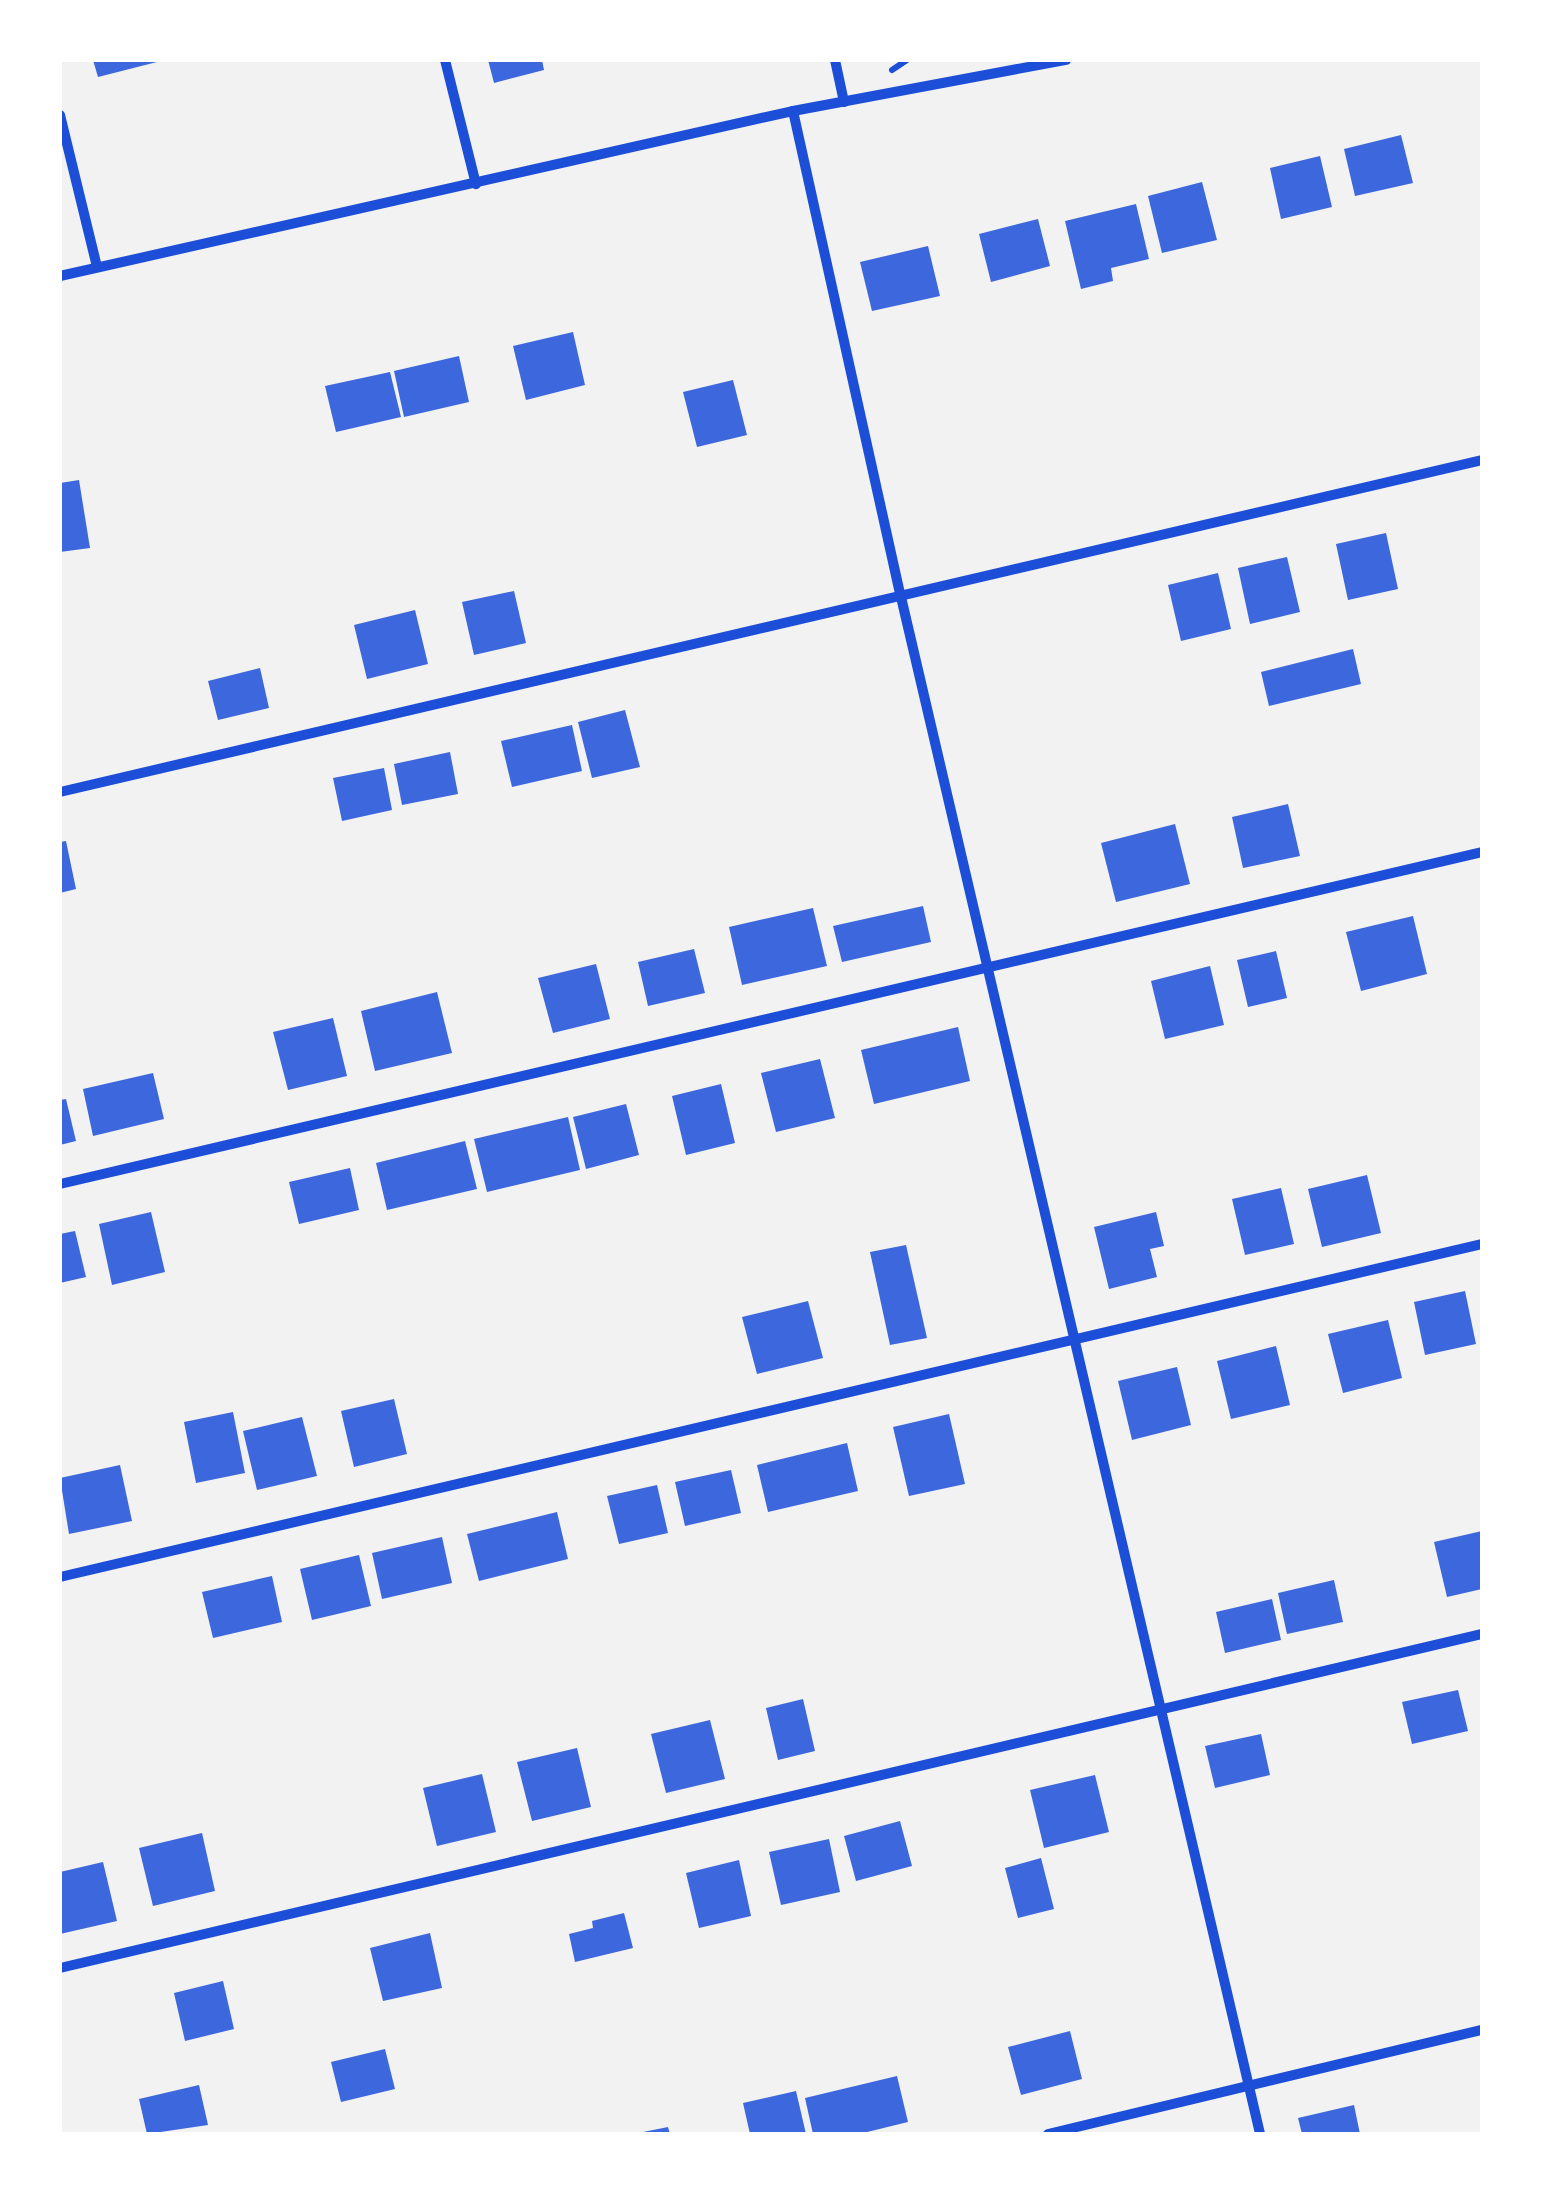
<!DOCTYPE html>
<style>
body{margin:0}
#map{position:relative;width:1542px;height:2194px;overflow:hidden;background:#f2f2f2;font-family:"IBM Plex Serif",serif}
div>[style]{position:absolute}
.building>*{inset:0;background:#3d67dc}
.path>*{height:6px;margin:-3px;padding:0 3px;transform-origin:3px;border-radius:3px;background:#1d4ed8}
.minor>*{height:10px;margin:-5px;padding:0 5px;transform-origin:5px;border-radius:5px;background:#1d4ed8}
span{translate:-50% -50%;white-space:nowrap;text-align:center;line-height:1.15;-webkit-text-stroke:8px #fff;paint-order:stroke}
.frame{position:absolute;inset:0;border:62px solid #fff;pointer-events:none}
</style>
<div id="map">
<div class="building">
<i style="clip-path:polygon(93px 60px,161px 60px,161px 61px,98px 77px)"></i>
<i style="clip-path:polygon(488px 60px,542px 60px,544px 70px,494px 83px)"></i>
<i style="clip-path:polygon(1401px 135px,1413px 183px,1355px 196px,1344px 149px)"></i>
<i style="clip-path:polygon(1320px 156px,1332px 207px,1281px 219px,1270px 168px)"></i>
<i style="clip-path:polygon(1202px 182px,1217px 240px,1162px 253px,1148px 196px)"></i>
<i style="clip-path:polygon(1136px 204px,1149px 259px,1111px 268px,1113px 281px,1081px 289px,1065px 221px)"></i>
<i style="clip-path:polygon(1038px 219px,1050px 266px,991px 282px,979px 234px)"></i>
<i style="clip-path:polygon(928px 246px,940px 296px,872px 311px,860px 262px)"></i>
<i style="clip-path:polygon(573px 332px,585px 385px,526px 400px,513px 346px)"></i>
<i style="clip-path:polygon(459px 356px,469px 402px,404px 417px,394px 371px)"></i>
<i style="clip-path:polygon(390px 372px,401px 417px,336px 432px,325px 386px)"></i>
<i style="clip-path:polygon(733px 380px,747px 435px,697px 447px,683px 392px)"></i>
<i style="clip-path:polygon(79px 480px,90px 548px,60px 552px,60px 483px)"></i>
<i style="clip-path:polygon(1386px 533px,1398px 589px,1348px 600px,1336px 544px)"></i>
<i style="clip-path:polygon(1287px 557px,1300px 612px,1250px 624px,1238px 568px)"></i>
<i style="clip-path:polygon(1218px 573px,1231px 629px,1181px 641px,1168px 585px)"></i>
<i style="clip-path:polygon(514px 591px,526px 643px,474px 655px,462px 602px)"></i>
<i style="clip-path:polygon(415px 610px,428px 664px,367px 679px,354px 625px)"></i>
<i style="clip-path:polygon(1353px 649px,1361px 684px,1269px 706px,1261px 672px)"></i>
<i style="clip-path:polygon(260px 668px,269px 708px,218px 720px,208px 681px)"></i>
<i style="clip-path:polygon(625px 710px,640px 767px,592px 778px,578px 722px)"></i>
<i style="clip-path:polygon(572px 725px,582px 771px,512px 787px,501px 741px)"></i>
<i style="clip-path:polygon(450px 752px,458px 794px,402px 805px,394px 764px)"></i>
<i style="clip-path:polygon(384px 768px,392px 810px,342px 821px,333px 778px)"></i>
<i style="clip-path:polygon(1288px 804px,1300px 856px,1243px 868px,1232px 817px)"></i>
<i style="clip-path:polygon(1175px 824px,1190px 884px,1116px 902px,1101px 843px)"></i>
<i style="clip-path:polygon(66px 841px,76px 889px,60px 893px,60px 842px)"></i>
<i style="clip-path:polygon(923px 906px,931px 942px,842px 962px,833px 926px)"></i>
<i style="clip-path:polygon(813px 908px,827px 966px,742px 985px,729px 927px)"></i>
<i style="clip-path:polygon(1413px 916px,1427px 974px,1361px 991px,1346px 932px)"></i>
<i style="clip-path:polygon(694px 949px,705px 993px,648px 1006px,638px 962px)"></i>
<i style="clip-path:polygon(1276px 951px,1287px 998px,1248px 1007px,1237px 960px)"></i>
<i style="clip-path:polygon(596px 964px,610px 1019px,553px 1033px,538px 978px)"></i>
<i style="clip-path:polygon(1210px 966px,1224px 1025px,1165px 1039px,1151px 981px)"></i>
<i style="clip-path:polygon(437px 992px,452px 1053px,375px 1071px,361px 1011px)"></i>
<i style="clip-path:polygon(333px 1018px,347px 1076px,288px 1090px,273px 1032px)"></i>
<i style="clip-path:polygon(958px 1027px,970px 1081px,874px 1104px,861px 1050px)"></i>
<i style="clip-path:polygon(820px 1059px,835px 1118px,776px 1132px,761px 1073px)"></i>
<i style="clip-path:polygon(153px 1073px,164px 1119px,93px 1136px,83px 1089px)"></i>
<i style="clip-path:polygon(721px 1084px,735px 1143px,686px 1155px,672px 1096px)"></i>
<i style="clip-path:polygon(66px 1099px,76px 1141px,60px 1145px,60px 1100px)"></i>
<i style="clip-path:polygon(626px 1104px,639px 1155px,586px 1169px,573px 1117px)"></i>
<i style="clip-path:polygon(568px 1117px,580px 1170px,487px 1192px,474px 1139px)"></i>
<i style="clip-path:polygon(465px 1141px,477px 1189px,387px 1210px,376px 1163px)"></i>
<i style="clip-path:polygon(350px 1168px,359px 1210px,299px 1224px,289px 1182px)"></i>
<i style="clip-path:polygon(1367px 1175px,1381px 1233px,1322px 1247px,1308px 1189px)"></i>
<i style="clip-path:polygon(1281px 1188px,1294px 1244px,1245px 1255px,1232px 1199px)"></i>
<i style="clip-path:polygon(151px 1212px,165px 1272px,112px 1285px,99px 1224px)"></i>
<i style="clip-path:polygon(1156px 1212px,1164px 1246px,1150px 1249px,1157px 1277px,1109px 1289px,1094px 1227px)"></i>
<i style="clip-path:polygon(75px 1231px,86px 1277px,60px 1283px,60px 1234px)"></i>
<i style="clip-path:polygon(906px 1245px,927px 1338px,890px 1345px,870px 1252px)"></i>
<i style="clip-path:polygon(1465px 1291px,1476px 1344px,1425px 1355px,1414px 1302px)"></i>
<i style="clip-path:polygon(808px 1301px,823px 1358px,757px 1374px,742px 1317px)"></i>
<i style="clip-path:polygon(1388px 1320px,1402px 1378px,1343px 1393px,1328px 1334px)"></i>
<i style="clip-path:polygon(1276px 1346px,1290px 1405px,1231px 1419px,1217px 1361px)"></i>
<i style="clip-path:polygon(1177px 1367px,1191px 1425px,1132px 1440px,1118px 1381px)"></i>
<i style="clip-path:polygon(394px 1399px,407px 1454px,354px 1467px,341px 1411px)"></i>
<i style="clip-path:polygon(233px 1412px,245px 1473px,196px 1483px,184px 1422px)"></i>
<i style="clip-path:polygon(949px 1414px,965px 1484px,909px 1496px,893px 1427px)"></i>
<i style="clip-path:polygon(302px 1417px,317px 1476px,257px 1490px,243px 1431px)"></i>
<i style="clip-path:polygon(847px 1443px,858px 1491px,768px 1512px,757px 1465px)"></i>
<i style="clip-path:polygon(120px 1465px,132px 1521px,69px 1534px,60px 1478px)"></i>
<i style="clip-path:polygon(731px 1470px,741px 1513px,685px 1526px,675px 1482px)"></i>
<i style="clip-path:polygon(657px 1485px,668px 1533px,619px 1544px,607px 1496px)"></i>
<i style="clip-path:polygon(557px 1512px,568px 1559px,479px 1581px,467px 1534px)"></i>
<i style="clip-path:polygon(1482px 1531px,1482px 1589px,1447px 1597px,1434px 1542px)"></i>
<i style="clip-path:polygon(442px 1537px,452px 1583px,382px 1599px,372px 1553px)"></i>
<i style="clip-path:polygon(359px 1555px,371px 1606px,312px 1620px,300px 1569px)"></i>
<i style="clip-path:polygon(272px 1576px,282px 1622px,213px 1638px,202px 1592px)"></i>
<i style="clip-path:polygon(1334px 1580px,1343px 1622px,1287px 1634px,1278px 1593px)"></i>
<i style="clip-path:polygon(1272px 1599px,1281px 1640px,1225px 1653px,1216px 1612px)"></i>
<i style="clip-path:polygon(1458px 1690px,1468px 1731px,1412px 1744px,1402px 1702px)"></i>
<i style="clip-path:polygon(803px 1699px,815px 1751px,778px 1760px,766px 1708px)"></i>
<i style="clip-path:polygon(710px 1720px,725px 1779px,666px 1793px,651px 1734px)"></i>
<i style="clip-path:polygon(1261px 1734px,1270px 1775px,1215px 1788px,1205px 1746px)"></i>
<i style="clip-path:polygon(577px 1748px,591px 1807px,532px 1821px,517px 1762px)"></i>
<i style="clip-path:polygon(482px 1774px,496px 1832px,437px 1846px,423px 1788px)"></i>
<i style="clip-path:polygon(1095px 1775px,1109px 1832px,1044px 1848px,1030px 1790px)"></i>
<i style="clip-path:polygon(900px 1821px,912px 1866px,856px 1881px,844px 1836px)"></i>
<i style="clip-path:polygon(202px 1833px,215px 1891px,153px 1906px,139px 1848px)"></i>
<i style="clip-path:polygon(829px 1839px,840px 1892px,781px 1905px,769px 1852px)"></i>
<i style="clip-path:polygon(1041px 1858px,1054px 1909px,1018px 1918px,1005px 1868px)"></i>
<i style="clip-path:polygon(739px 1860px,751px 1916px,699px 1928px,686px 1873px)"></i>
<i style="clip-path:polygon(103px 1862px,117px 1921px,60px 1934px,60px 1872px)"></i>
<i style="clip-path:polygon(624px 1913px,633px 1948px,575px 1962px,569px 1934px,593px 1928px,592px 1921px)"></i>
<i style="clip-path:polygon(430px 1933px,442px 1988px,383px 2001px,370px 1948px)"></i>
<i style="clip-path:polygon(223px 1981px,234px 2029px,185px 2041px,174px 1993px)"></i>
<i style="clip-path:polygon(1070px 2031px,1082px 2079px,1021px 2095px,1008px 2047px)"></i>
<i style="clip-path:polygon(385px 2049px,395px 2089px,341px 2102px,331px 2062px)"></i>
<i style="clip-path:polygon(897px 2076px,908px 2122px,859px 2134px,813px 2134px,805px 2098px)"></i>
<i style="clip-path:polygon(199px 2085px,208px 2125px,147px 2134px,139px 2099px)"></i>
<i style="clip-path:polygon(796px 2091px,806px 2134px,750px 2134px,743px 2103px)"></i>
<i style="clip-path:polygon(1354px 2105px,1360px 2134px,1302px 2134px,1298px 2118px)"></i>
<i style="clip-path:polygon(668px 2127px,670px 2134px,643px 2134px,643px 2132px)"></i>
</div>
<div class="path">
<i style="left:892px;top:70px;width:18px;rotate:-34deg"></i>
</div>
<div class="minor">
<i style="left:445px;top:60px;width:128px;rotate:76deg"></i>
<i style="left:835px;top:60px;width:43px;rotate:77.9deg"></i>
<i style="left:793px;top:111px;width:498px;rotate:77.5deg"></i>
<i style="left:901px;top:597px;width:1578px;rotate:76.85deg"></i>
<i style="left:60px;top:115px;width:156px;rotate:76.3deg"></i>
<i style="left:60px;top:276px;width:751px;rotate:-12.69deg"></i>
<i style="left:793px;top:111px;width:278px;rotate:-10.6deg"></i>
<i style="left:60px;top:792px;width:1460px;rotate:-13.14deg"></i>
<i style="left:60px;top:1184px;width:1460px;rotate:-13.14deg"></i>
<i style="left:60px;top:1577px;width:1460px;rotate:-13.18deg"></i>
<i style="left:60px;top:1968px;width:1461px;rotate:-13.22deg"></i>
<i style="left:1048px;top:2134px;width:446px;rotate:-13.5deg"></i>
</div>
<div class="frame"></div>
</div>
